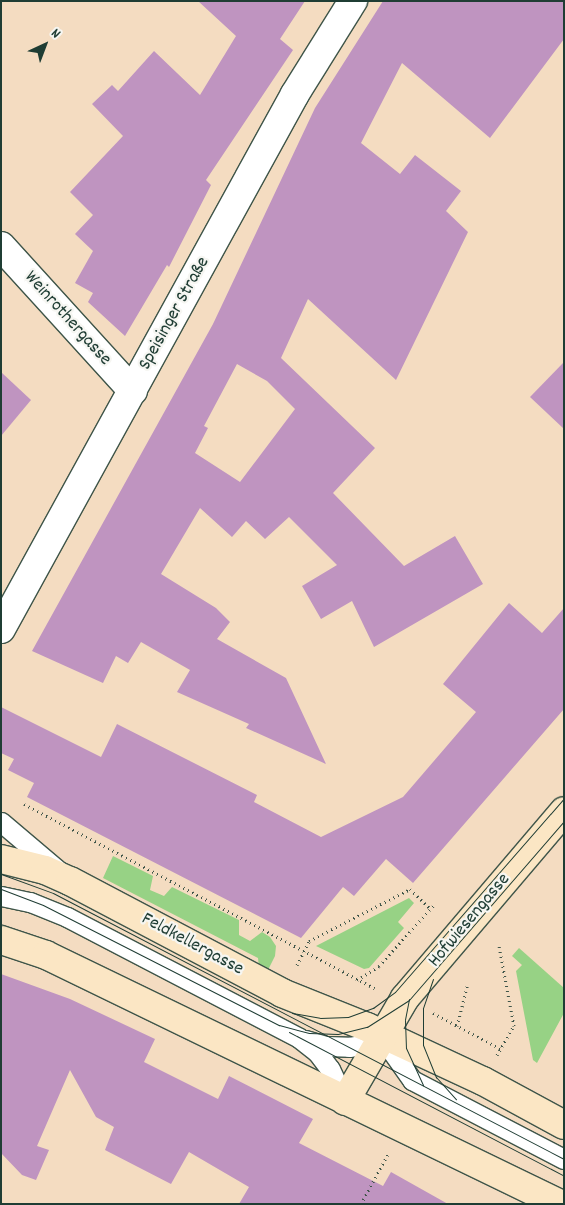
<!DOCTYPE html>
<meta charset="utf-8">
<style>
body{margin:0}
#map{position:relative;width:565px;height:1205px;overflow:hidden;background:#f4dcc1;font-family:Dekko,sans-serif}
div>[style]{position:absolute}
.green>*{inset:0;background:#97d285}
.building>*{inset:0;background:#bf94c0}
.path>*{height:3px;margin-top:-1.5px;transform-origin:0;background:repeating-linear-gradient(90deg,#3f5549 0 1px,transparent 0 5px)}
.roads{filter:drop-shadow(1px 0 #3f5549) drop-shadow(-1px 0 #3f5549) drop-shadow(0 1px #3f5549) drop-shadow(0 -1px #3f5549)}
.service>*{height:19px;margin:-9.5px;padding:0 9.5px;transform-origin:9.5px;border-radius:9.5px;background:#fff}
.minor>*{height:28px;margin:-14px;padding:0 14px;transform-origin:14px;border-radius:14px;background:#fff}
.secondary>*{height:28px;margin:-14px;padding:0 14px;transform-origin:14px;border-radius:14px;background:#fbe6c4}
.tram>*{height:1px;margin:-0.5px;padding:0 0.5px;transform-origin:0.5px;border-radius:0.5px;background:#1f3d34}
span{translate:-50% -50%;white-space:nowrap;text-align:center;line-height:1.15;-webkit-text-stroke:4.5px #f6f6f2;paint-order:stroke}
.street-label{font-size:19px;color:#1f3d34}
.frame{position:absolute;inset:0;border:2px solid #1f3d34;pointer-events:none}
.north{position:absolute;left:20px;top:20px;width:50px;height:50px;-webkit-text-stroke:4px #f6f6f2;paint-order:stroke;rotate:43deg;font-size:14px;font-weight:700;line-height:20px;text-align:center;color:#1f3d34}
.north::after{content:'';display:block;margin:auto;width:18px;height:22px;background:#1f3d34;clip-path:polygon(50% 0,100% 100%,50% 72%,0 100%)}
</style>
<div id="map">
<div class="green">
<i style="clip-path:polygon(113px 856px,153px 876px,150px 890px,164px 896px,172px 887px,239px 920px,239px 935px,250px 941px,262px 932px,270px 937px,276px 946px,275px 956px,267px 972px,259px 968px,258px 958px,103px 878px)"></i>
<i style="clip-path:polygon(409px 898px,414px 903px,398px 922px,404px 928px,369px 968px,364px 969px,316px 946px)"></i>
<i style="clip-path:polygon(519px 948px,564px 988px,564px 1013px,537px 1063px,533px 1060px,516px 971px,522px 965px,512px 956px)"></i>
</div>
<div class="building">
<i style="clip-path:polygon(198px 1px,305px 1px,280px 39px,293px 50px,206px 180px,211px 185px,169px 267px,167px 265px,125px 336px,88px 302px,93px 293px,75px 283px,93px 251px,75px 234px,93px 215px,70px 192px,123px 136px,92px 104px,112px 85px,118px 91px,154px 51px,200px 95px,236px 36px)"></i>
<i style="clip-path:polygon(evenodd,383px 1px,564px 1px,564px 39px,490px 138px,402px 63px,361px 143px,400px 174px,415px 155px,461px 191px,446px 211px,468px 232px,396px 380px,308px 299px,281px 358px,375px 448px,333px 493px,404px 566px,455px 536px,483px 584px,374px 647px,352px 601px,321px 619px,302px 586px,337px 565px,289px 517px,265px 539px,246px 521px,232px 537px,200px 508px,161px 574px,216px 608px,230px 622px,217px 639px,286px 678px,326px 764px,246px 728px,249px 724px,177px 692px,190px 670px,141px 642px,128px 663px,116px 656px,103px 683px,32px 651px,213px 324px,315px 108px,383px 1px,237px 364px,267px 381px,295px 409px,240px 482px,195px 453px,208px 428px,204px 426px,237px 364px)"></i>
<i style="clip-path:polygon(564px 362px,564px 429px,530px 397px)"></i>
<i style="clip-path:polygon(1px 372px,31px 400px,1px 436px)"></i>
<i style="clip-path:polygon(509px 603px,542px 633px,564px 608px,564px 709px,413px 883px,386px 859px,354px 896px,343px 887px,301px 938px,27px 797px,34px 783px,8px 770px,14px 759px,1px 753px,1px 707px,101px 757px,117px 724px,257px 795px,254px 802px,321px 837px,403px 797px,476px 712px,443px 684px)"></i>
<i style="clip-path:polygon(1px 974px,70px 999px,155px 1039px,144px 1062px,218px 1099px,229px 1076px,313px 1119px,299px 1143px,383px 1186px,391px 1172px,448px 1204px,239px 1204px,249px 1187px,189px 1152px,171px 1184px,105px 1150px,114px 1127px,96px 1117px,70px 1070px,37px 1146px,49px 1150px,36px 1180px,22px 1175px,1px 1153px)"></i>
</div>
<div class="path">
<i style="left:24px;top:804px;width:396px;rotate:27.7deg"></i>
<i style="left:297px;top:965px;width:27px;rotate:-63deg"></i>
<i style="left:309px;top:941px;width:114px;rotate:-27.2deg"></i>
<i style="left:410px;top:889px;width:29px;rotate:44deg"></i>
<i style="left:357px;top:980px;width:26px;rotate:-32deg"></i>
<i style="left:379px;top:966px;width:82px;rotate:-48deg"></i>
<i style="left:433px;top:1013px;width:77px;rotate:27.9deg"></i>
<i style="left:457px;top:1026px;width:44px;rotate:-75.7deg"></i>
<i style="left:497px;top:1055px;width:34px;rotate:-60deg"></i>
<i style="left:514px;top:1026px;width:81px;rotate:-100.6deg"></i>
<i style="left:361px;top:1204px;width:57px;rotate:-61.6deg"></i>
</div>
<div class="roads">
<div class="service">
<i style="left:1px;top:822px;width:77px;rotate:40.3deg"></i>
<i style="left:1px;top:896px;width:30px;rotate:12deg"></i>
<i style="left:30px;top:902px;width:40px;rotate:22deg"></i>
<i style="left:67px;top:917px;width:262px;rotate:27.5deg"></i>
<i style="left:299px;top:1038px;width:23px;rotate:38deg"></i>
<i style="left:317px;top:1052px;width:21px;rotate:53deg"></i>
<i style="left:330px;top:1069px;width:35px;rotate:65deg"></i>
<i style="left:305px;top:1040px;width:22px;rotate:16deg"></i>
<i style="left:326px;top:1046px;width:23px;rotate:2deg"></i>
<i style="left:349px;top:1047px;width:18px;rotate:-9deg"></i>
<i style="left:367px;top:1044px;width:16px;rotate:-30deg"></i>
<i style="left:381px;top:1036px;width:54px;rotate:54.8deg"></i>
<i style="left:412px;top:1080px;width:171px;rotate:27.5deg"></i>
</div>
<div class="minor">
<i style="left:1px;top:246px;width:196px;rotate:47.7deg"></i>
<i style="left:1px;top:629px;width:610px;rotate:-61.21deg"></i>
<i style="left:295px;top:94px;width:110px;rotate:-58.1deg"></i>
</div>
<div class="secondary">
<i style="left:1px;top:859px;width:45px;rotate:14deg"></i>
<i style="left:45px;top:870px;width:27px;rotate:24deg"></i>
<i style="left:70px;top:881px;width:240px;rotate:27.8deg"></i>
<i style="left:282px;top:993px;width:92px;rotate:21.8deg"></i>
<i style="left:367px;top:1027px;width:128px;rotate:25deg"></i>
<i style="left:483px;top:1081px;width:92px;rotate:28.5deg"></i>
<i style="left:1px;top:940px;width:47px;rotate:18.4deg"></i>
<i style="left:46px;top:955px;width:571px;rotate:25.85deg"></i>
<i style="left:345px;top:1101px;width:119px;rotate:-59.8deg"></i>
<i style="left:405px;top:998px;width:245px;rotate:-49.6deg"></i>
</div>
</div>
<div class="tram">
<i style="left:1px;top:874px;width:55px;rotate:20.1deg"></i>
<i style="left:53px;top:893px;width:576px;rotate:27.5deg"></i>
<i style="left:1px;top:889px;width:45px;rotate:20.9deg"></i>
<i style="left:43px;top:905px;width:265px;rotate:27deg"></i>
<i style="left:279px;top:1025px;width:31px;rotate:15deg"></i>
<i style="left:309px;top:1033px;width:29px;rotate:2deg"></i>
<i style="left:338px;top:1034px;width:30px;rotate:-14deg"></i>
<i style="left:367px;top:1027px;width:50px;rotate:-32.7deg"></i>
<i style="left:409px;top:1000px;width:237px;rotate:-49.1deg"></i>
<i style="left:433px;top:979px;width:31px;rotate:109deg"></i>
<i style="left:423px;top:1008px;width:37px;rotate:90deg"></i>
<i style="left:423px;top:1045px;width:35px;rotate:68deg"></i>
<i style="left:436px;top:1077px;width:30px;rotate:48deg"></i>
<i style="left:409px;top:999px;width:21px;rotate:101deg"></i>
<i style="left:405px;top:1020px;width:28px;rotate:88deg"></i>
<i style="left:406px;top:1048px;width:41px;rotate:65.3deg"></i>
<i style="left:292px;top:1013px;width:28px;rotate:10deg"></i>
<i style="left:320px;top:1018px;width:28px;rotate:-2deg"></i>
<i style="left:348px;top:1017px;width:27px;rotate:-20deg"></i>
<i style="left:373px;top:1008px;width:27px;rotate:-36deg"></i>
<i style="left:395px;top:992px;width:257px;rotate:-48.9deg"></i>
<i style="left:289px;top:1032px;width:310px;rotate:27.6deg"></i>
</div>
<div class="street-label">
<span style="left:175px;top:314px;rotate:-61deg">Speisinger Straße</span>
<span style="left:67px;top:319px;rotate:48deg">Weinrothergasse</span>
<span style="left:470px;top:921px;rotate:-50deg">Hofwiesengasse</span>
<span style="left:192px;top:945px;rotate:28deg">Feldkellergasse</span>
</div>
<div class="frame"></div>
<div class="north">N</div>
</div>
